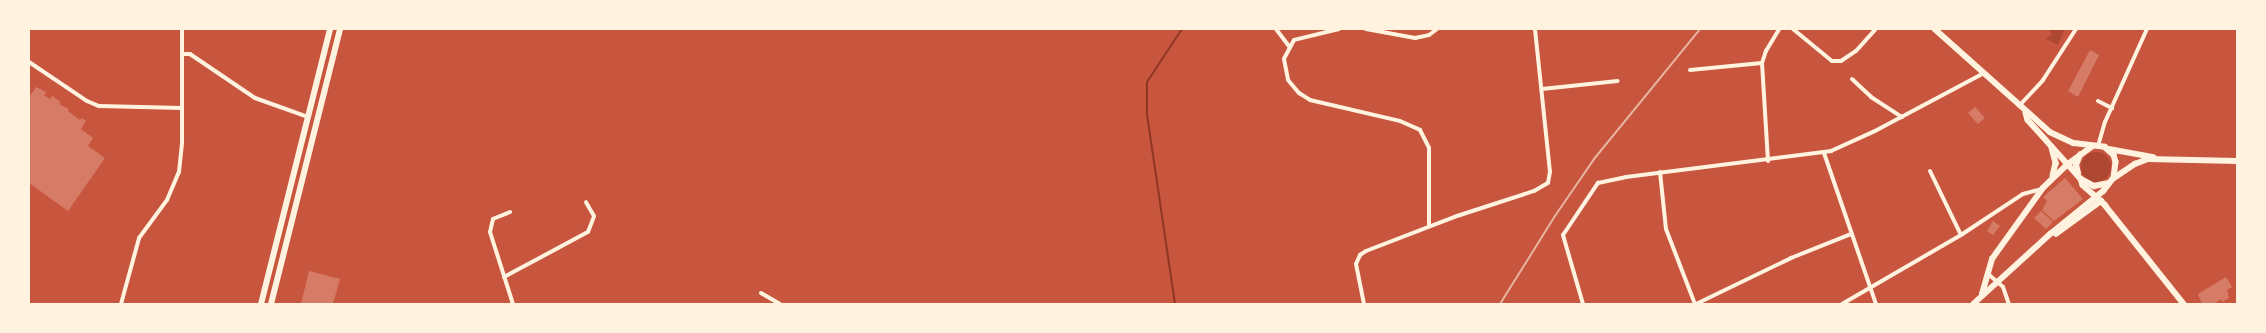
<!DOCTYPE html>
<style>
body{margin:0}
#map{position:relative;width:2266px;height:333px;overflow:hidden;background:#c8553d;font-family:"PT Serif",serif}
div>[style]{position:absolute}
.green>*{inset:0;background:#ae4732}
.round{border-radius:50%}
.stream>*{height:2px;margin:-1px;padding:0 1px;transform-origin:1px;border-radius:1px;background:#8f3625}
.building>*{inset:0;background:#d67c66}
.minor>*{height:4px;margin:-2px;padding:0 2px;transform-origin:2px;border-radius:2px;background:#fff3e0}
.secondary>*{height:5.5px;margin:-2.75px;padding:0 2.75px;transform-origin:2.75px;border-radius:2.75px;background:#fff3e0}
.trunk>*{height:6px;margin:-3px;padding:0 3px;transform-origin:3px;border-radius:3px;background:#fff3e0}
.rail>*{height:2px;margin:-1px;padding:0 1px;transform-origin:1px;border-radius:1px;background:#e9b49f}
span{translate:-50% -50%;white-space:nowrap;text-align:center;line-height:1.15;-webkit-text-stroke:3px #fff3e0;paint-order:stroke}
.frame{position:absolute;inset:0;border:30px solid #fff3e0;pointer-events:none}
</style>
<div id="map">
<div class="green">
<i style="clip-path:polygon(2049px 29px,2065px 29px,2058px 45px,2046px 39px,2052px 34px)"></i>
<i class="round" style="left:2081px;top:152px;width:30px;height:30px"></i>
</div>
<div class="stream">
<i style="left:1175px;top:304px;width:191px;rotate:-98.4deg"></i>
<i style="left:1147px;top:115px;width:33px;rotate:-90deg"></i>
<i style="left:1147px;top:82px;width:64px;rotate:-56.6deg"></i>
</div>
<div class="building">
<i style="clip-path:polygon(2090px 50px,2099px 55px,2078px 97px,2068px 91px)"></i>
<i style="clip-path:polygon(36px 87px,46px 92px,44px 95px,50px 99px,52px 96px,61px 102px,59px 104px,69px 109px,68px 111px,80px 120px,82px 118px,86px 121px,81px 129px,93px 138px,88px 146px,105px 158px,68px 211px,29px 183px,29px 97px)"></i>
<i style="clip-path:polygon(1975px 107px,1985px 118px,1978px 124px,1968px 113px)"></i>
<i style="clip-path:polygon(2065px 178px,2083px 199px,2054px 221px,2042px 210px,2047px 201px,2043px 197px)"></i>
<i style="clip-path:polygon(2041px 211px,2053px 222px,2046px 229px,2034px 218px)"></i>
<i style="clip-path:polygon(1993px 221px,2000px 226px,1993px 235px,1987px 231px)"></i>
<i style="clip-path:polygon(309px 271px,340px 279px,333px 304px,301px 304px)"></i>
<i style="clip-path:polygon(2226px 277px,2232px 287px,2227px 290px,2229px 298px,2222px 302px,2221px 299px,2214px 304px,2202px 304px,2198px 294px)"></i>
</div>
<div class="minor">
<i style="left:1276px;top:29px;width:21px;rotate:53deg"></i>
<i style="left:1339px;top:29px;width:46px;rotate:166.3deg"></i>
<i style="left:1294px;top:40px;width:21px;rotate:118deg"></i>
<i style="left:1284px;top:59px;width:21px;rotate:79deg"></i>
<i style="left:1288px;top:80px;width:17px;rotate:50deg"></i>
<i style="left:1299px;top:93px;width:13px;rotate:32deg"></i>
<i style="left:1310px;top:100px;width:92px;rotate:13.1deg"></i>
<i style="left:1400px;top:121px;width:22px;rotate:24deg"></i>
<i style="left:1420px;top:130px;width:20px;rotate:63deg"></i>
<i style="left:1429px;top:148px;width:78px;rotate:90deg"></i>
<i style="left:1366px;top:29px;width:50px;rotate:10.4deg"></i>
<i style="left:1415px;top:38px;width:14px;rotate:-12deg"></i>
<i style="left:1429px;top:35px;width:10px;rotate:-37deg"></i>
<i style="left:1793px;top:29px;width:50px;rotate:39.4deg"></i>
<i style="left:1832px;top:61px;width:9px"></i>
<i style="left:1841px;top:61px;width:18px;rotate:-34deg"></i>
<i style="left:1856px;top:51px;width:30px;rotate:-48deg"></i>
<i style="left:182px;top:54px;width:8px"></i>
<i style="left:190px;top:54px;width:78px;rotate:34.1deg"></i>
<i style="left:255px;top:98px;width:56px;rotate:19.7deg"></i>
<i style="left:29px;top:62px;width:70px;rotate:33.9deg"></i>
<i style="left:87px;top:101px;width:13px;rotate:23deg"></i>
<i style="left:99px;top:106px;width:83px;rotate:1.4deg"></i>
<i style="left:1690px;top:70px;width:72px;rotate:-5.6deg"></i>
<i style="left:1852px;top:79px;width:26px;rotate:43deg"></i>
<i style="left:1871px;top:97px;width:37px;rotate:33deg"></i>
<i style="left:1542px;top:89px;width:76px;rotate:-6deg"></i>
<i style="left:2098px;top:101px;width:16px;rotate:27deg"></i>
<i style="left:2019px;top:106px;width:35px;rotate:-47deg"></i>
<i style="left:2043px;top:80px;width:61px;rotate:-57.1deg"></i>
<i style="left:2098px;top:146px;width:25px;rotate:-74deg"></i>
<i style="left:2105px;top:122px;width:102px;rotate:-65.7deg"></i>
<i style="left:1824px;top:153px;width:160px;rotate:71deg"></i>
<i style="left:1768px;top:161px;width:98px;rotate:-93.5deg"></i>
<i style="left:1762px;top:63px;width:13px;rotate:-72deg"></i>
<i style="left:1766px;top:51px;width:26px;rotate:-59deg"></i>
<i style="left:1930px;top:171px;width:71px;rotate:64.2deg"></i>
<i style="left:1660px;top:172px;width:57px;rotate:84deg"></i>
<i style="left:1666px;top:229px;width:80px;rotate:68.9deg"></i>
<i style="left:510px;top:212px;width:18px;rotate:158deg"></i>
<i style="left:493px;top:219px;width:13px;rotate:103deg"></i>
<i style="left:490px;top:232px;width:76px;rotate:72.3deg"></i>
<i style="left:1987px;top:273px;width:21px;rotate:41deg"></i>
<i style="left:2003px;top:287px;width:18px;rotate:71deg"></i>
<i style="left:504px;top:277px;width:95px;rotate:-28.2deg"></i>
<i style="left:588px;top:232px;width:17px;rotate:-69deg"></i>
<i style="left:594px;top:216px;width:16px;rotate:-120deg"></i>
<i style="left:761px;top:293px;width:22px;rotate:30deg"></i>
<i style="left:121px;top:304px;width:68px;rotate:-74.7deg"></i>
<i style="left:139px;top:238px;width:47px;rotate:-53.6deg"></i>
<i style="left:167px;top:200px;width:30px;rotate:-67deg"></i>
<i style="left:179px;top:172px;width:30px;rotate:-84deg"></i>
<i style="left:182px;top:142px;width:113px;rotate:-90deg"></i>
<i style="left:1364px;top:304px;width:41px;rotate:-101.3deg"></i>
<i style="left:1356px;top:264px;width:10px;rotate:-66deg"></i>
<i style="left:1360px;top:255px;width:7px;rotate:-34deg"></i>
<i style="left:1366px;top:251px;width:97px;rotate:-21deg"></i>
<i style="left:1457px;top:216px;width:81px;rotate:-18deg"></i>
<i style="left:1534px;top:191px;width:16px;rotate:-30deg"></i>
<i style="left:1548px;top:183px;width:11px;rotate:-80deg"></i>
<i style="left:1550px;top:172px;width:144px;rotate:-96deg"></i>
<i style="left:1583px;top:304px;width:72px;rotate:-106.2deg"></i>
<i style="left:1563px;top:235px;width:63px;rotate:-56.1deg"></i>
<i style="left:1598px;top:183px;width:29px;rotate:-12deg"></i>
<i style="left:1626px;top:177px;width:207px;rotate:-7.2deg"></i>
<i style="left:1831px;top:151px;width:48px;rotate:-24.4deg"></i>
<i style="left:1875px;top:131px;width:123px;rotate:-28deg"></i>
<i style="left:1696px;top:304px;width:106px;rotate:-25.8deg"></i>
<i style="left:1791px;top:258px;width:65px;rotate:-21.8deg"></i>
<i style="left:1842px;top:304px;width:138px;rotate:-30.1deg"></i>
<i style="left:1961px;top:235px;width:74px;rotate:-33.5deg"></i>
<i style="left:2023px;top:194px;width:20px;rotate:-15deg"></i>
</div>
<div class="secondary">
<i style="left:1935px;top:29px;width:154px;rotate:41.8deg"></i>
<i style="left:2050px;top:132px;width:26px;rotate:25deg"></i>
<i style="left:2074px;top:143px;width:31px;rotate:7deg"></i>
<i style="left:2105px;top:147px;width:12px;rotate:42deg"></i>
<i style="left:2114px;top:155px;width:7px;rotate:74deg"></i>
<i style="left:2116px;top:162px;width:16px;rotate:97deg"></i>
<i style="left:2114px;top:178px;width:16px;rotate:128deg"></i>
<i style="left:2104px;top:191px;width:68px;rotate:140.9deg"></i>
<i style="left:2051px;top:234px;width:104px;rotate:137.7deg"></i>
<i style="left:2026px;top:113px;width:7px;rotate:74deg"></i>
<i style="left:2028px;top:120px;width:79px;rotate:48.1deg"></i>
<i style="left:2081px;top:179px;width:15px;rotate:28deg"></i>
<i style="left:2094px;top:186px;width:15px;rotate:-11deg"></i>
<i style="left:2052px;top:148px;width:16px;rotate:75deg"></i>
<i style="left:2056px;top:163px;width:13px;rotate:103deg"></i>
<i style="left:2109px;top:149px;width:45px;rotate:10.3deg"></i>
<i style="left:2078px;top:173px;width:8px;rotate:-104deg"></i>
<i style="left:2076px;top:165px;width:11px;rotate:-68deg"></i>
<i style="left:2114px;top:178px;width:25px;rotate:-34deg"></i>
<i style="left:2135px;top:164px;width:14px;rotate:-21deg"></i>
<i style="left:2148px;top:159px;width:89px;rotate:1.3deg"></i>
<i style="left:2081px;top:179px;width:6px;rotate:72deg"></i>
<i style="left:2083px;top:185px;width:30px;rotate:42deg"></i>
<i style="left:2105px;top:205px;width:127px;rotate:51.4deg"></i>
<i style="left:2056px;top:234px;width:56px;rotate:-36.3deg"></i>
<i style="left:1982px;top:294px;width:36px;rotate:-74deg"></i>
<i style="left:1992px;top:259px;width:87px;rotate:-54.3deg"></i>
<i style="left:2043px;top:188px;width:35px;rotate:-44deg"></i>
<i style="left:2068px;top:164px;width:29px;rotate:-36deg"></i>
</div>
<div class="trunk">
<i style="left:261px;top:304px;width:284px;rotate:-75.9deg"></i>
<i style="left:271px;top:304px;width:284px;rotate:-75.9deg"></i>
</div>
<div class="rail">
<i style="left:1500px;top:304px;width:104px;rotate:-58deg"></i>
<i style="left:1555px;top:216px;width:69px;rotate:-55.6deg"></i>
<i style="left:1594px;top:159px;width:168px;rotate:-50.8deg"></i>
</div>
<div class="frame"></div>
</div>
